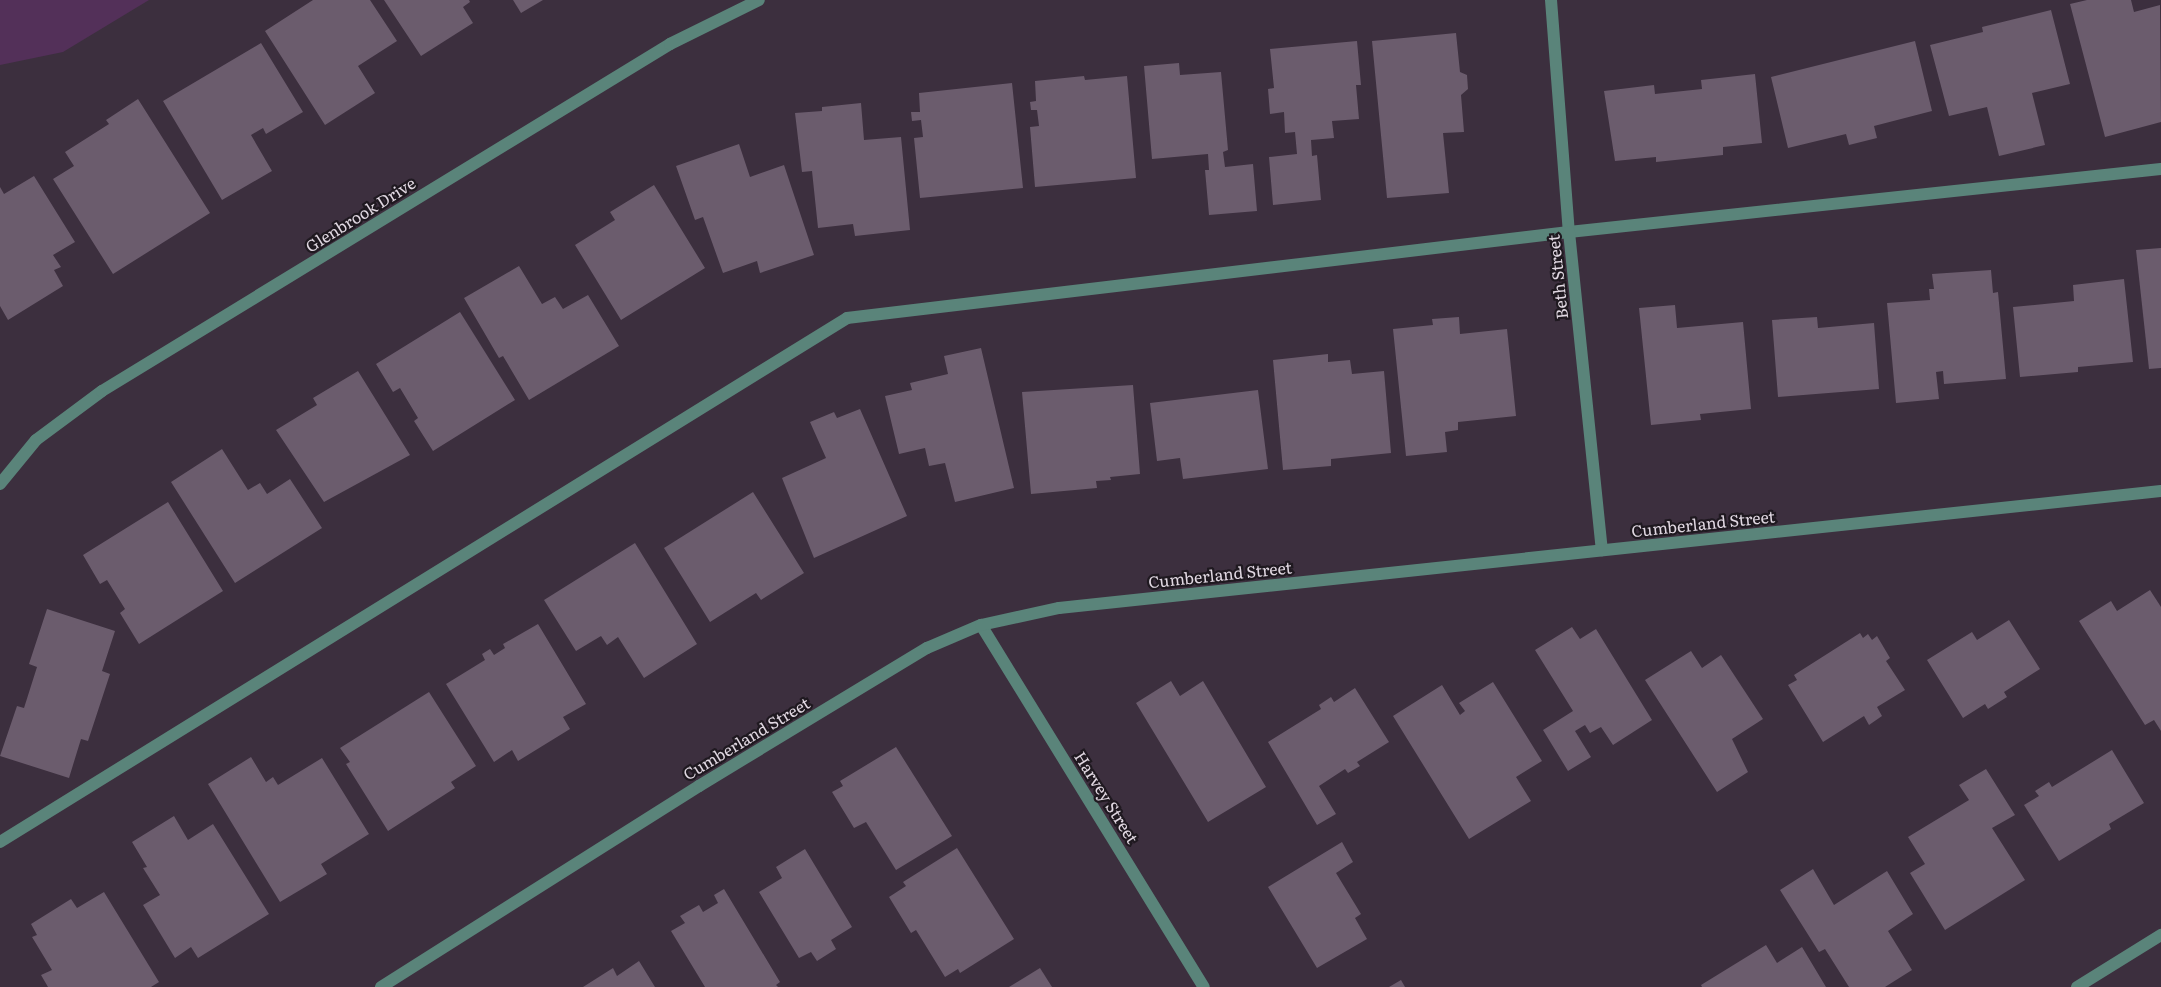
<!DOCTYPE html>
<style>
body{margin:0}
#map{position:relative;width:2161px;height:987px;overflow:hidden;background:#3c2f3e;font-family:Literata,serif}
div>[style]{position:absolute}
.green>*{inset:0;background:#533059}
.building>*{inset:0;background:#6b5c6d}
.service>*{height:12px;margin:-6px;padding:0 6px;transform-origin:6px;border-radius:6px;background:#5a847a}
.minor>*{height:12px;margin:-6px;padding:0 6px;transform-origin:6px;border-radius:6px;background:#5a847a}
.tertiary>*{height:12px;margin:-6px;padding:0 6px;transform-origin:6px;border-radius:6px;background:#5a847a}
span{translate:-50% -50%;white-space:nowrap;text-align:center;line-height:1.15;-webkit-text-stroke:4.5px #1f1920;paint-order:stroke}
.street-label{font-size:16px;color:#e1d8e2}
</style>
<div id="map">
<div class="green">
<i style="clip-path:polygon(0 0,149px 0,63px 52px,0 65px)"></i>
</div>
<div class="building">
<i style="clip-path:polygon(313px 0,370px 0,397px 41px,358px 66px,375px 93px,325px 125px,265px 31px)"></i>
<i style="clip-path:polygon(384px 0,469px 0,470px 2px,463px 7px,473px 23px,421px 56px)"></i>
<i style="clip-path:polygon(513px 0,543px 0,521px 13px)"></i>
<i style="clip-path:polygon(2087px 0,2131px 0,2134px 12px,2160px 5px,2161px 122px,2105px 137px,2070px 4px)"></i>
<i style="clip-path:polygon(2051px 10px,2070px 84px,2032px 93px,2045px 145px,1999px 156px,1987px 107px,1949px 116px,1930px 45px,1983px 32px,1982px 27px)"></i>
<i style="clip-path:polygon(1456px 33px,1460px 72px,1467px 75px,1468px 89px,1461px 95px,1464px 132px,1443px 133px,1449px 193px,1387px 198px,1372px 41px)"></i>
<i style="clip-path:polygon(1357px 41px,1361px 85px,1356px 85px,1359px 119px,1332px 121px,1334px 138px,1311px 140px,1312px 156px,1317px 155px,1321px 200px,1273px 205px,1269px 157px,1297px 154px,1295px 132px,1285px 133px,1284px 112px,1270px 114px,1268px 89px,1274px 88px,1270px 49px)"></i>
<i style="clip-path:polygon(1915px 41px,1932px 111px,1874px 126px,1877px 138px,1849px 145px,1846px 134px,1788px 148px,1771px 77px)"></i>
<i style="clip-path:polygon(261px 43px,303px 112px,266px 134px,263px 128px,251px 135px,272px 171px,222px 200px,163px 101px)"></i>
<i style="clip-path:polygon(1179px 63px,1180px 75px,1221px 72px,1228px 150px,1223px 152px,1225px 167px,1253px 164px,1257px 211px,1209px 215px,1205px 170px,1209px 170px,1208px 154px,1152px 159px,1144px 66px)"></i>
<i style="clip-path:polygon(1755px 74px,1762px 143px,1723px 147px,1723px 155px,1656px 162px,1656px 157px,1615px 161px,1604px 91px,1654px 85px,1655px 94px,1702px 89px,1701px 80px)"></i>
<i style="clip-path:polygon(1084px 76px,1085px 80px,1127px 76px,1136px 178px,1035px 187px,1030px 127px,1039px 126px,1037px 110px,1031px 110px,1030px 102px,1036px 101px,1035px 81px)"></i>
<i style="clip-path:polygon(1012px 83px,1023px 188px,920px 198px,914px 138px,923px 137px,921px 120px,912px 121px,911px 112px,920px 112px,919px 93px)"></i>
<i style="clip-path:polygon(138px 99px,210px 213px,113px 274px,53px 179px,74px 166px,65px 152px,109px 124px,106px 120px)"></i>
<i style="clip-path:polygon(861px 103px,864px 140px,901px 137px,910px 230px,855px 236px,853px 224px,818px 228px,812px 171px,802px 172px,795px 113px,822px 111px,822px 107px)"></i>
<i style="clip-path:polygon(739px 144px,750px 177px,784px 165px,814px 255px,760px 273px,757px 261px,723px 273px,703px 217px,695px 220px,676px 166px)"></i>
<i style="clip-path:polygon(34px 176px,75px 242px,53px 255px,61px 267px,54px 270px,63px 286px,8px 320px,0 306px,0 187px,4px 194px)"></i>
<i style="clip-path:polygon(654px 185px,705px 268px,621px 320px,575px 245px,615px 220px,610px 212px)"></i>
<i style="clip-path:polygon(2161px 248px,2161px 368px,2149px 369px,2136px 250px)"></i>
<i style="clip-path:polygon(519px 266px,542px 304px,555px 297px,563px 309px,588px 295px,619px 346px,529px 400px,503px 356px,499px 358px,464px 298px)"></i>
<i style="clip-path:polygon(1991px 270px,1993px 293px,1998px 292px,2006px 379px,1944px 384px,1943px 371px,1936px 372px,1939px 399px,1896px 403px,1887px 303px,1930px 300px,1929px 289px,1934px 289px,1932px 274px)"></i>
<i style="clip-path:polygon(2124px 279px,2133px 362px,2078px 367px,2078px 372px,2020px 377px,2013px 307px,2074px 301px,2073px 285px)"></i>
<i style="clip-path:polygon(1675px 305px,1677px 328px,1743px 322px,1751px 409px,1700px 414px,1701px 420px,1651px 425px,1639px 308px)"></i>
<i style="clip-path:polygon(460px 312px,515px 400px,433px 451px,414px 421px,418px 418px,400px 388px,393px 392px,376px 364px)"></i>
<i style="clip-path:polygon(1459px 317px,1460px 334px,1507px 329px,1516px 416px,1458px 422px,1458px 430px,1445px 432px,1447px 452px,1406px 456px,1393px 329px,1433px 325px,1432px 319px)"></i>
<i style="clip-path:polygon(1817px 317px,1818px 328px,1874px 323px,1879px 389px,1778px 397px,1772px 320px)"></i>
<i style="clip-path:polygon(981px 348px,1014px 488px,955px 502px,945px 463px,929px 466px,925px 448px,899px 454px,885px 396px,912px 390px,910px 383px,948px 374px,944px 356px)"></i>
<i style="clip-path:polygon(1328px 354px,1328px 362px,1350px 360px,1352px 374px,1384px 371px,1391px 453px,1331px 459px,1331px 466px,1283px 470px,1273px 360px)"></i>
<i style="clip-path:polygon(358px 371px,410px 455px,324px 502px,276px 430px,317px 405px,313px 398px)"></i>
<i style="clip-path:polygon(1133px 385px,1140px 474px,1110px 477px,1111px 480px,1096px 481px,1097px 488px,1031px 494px,1022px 392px)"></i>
<i style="clip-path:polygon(1258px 390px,1268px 469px,1183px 479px,1180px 458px,1157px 461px,1150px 403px)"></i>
<i style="clip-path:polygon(860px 409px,907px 516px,814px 558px,782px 478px,826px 458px,810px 422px,834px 412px,837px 418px)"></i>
<i style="clip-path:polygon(222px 449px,248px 490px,260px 483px,267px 494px,290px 479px,322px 528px,235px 583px,171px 482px)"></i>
<i style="clip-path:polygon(753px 492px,804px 573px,761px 600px,756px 593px,710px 622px,664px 548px)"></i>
<i style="clip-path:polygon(168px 502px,223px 591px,139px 644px,120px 613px,125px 609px,107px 580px,100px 584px,83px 555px)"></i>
<i style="clip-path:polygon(635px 543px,697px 644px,644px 678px,618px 637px,607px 645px,601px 636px,576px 651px,544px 600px)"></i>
<i style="clip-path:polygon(2150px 590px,2161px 607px,2161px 731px,2154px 720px,2145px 725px,2079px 621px,2111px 601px,2117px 611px)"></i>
<i style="clip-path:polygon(47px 609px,115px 631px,102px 671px,110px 674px,88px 741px,81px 739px,69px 778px,0 756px,17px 706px,24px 708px,37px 667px,29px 664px)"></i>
<i style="clip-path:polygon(2009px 620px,2040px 669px,2004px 692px,2007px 697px,1988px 709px,1985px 704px,1963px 718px,1927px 660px,1972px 632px,1977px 640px)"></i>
<i style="clip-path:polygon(538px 624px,586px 704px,563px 717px,570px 729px,518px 761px,512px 750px,494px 762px,446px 684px,485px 660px,482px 654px,490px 649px,494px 655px,505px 648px,503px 644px)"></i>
<i style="clip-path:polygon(1572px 627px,1580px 639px,1596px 629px,1652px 720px,1613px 745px,1601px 727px,1590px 733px,1585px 725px,1575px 731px,1591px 757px,1568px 771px,1543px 730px,1573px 711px,1535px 650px)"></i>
<i style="clip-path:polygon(1860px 633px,1863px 638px,1868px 634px,1872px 640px,1877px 636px,1890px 658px,1886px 661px,1905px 690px,1877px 707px,1882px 716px,1869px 725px,1864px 716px,1823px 742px,1788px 685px,1797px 680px,1794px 675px)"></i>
<i style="clip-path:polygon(1691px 651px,1702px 668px,1721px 655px,1763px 719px,1732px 739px,1748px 772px,1717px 792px,1645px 680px)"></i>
<i style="clip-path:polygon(1171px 681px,1180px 696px,1203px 681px,1266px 787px,1208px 822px,1136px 703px)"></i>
<i style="clip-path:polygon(1493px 682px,1542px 761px,1516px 777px,1531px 801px,1469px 839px,1393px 716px,1442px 685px,1460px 715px,1465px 711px,1459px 703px)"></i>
<i style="clip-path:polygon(1355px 688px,1389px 742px,1357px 762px,1360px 766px,1348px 773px,1345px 769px,1319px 786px,1336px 814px,1317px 825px,1268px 742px,1321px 709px,1319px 705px,1331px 697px,1334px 702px)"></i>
<i style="clip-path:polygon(429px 692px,476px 766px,451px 782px,455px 788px,388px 831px,346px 764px,350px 762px,340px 748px)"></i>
<i style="clip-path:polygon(896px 747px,952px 836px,896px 870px,866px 822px,854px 828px,832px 792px,843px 786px,840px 781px)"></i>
<i style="clip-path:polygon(2112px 750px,2144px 803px,2109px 824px,2111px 829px,2059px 861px,2024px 805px,2039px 796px,2035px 791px,2049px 782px,2052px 787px)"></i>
<i style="clip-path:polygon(251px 757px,266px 782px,273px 777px,278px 785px,322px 758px,369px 834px,321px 864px,327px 874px,280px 902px,208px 784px)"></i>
<i style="clip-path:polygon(1986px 769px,2015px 815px,1992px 828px,2025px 880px,1945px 930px,1910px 873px,1925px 864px,1908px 837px,1969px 800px,1959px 785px)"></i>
<i style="clip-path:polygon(174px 816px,188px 840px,213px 824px,269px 914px,198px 958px,191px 947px,175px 958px,143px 905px,160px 895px,143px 868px,147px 867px,132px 842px)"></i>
<i style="clip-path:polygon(1342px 842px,1353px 862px,1336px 873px,1361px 914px,1355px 918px,1367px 939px,1317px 968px,1268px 887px)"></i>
<i style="clip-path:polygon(957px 848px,1014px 939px,960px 973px,958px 969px,945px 977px,916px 930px,911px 933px,889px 897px,906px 886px,903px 882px)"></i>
<i style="clip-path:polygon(805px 849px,852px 927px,831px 940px,836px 949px,817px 961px,811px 952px,799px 958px,759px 892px,782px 878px,776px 867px)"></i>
<i style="clip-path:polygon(1813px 869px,1834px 905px,1887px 871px,1913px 914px,1888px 931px,1912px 970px,1885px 987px,1849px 987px,1825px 949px,1819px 952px,1780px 890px)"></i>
<i style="clip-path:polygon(724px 889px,780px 982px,776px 985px,778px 987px,705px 987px,671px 931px,685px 923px,680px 916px,699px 905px,703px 912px,718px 903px,714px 895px)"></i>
<i style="clip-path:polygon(104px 892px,159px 982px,151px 987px,48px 987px,41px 975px,52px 970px,32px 937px,37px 935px,31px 924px,71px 899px,77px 908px)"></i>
<i style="clip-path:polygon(1766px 945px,1777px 963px,1802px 947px,1826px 987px,1702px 987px,1701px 985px)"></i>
<i style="clip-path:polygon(639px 961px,655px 987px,583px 987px,613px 968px,617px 976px)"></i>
<i style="clip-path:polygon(1040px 968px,1052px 987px,1009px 987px)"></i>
<i style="clip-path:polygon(1401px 980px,1405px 987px,1389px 987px)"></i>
</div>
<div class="service">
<i style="left:0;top:842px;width:996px;rotate:-31.74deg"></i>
<i style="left:847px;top:318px;width:727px;rotate:-6.79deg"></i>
<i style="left:1569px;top:232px;width:595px;rotate:-6.07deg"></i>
</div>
<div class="minor">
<i style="left:1551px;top:0;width:233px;rotate:85.6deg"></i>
<i style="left:1569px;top:232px;width:320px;rotate:84.1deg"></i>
<i style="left:0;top:484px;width:57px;rotate:-50.7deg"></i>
<i style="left:36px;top:440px;width:82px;rotate:-36.6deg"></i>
<i style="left:102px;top:391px;width:666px;rotate:-31.42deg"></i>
<i style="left:670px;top:44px;width:99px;rotate:-26.3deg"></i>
<i style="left:981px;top:625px;width:425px;rotate:58.4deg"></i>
<i style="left:2077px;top:987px;width:99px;rotate:-31.8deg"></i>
</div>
<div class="tertiary">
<i style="left:381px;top:987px;width:376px;rotate:-32.3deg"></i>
<i style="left:699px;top:786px;width:267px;rotate:-31.2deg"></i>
<i style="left:927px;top:648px;width:59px;rotate:-23.1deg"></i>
<i style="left:981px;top:625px;width:80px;rotate:-12.3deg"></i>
<i style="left:1059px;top:608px;width:1108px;rotate:-6.06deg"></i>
</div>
<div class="street-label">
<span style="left:360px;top:214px;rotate:-32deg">Glenbrook Drive</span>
<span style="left:1557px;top:277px;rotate:-96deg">Beth Street</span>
<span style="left:1703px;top:523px;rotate:-6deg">Cumberland Street</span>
<span style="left:1220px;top:574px;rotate:-6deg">Cumberland Street</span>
<span style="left:746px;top:738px;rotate:-31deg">Cumberland Street</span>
<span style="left:1107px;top:797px;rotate:58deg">Harvey Street</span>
</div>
</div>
